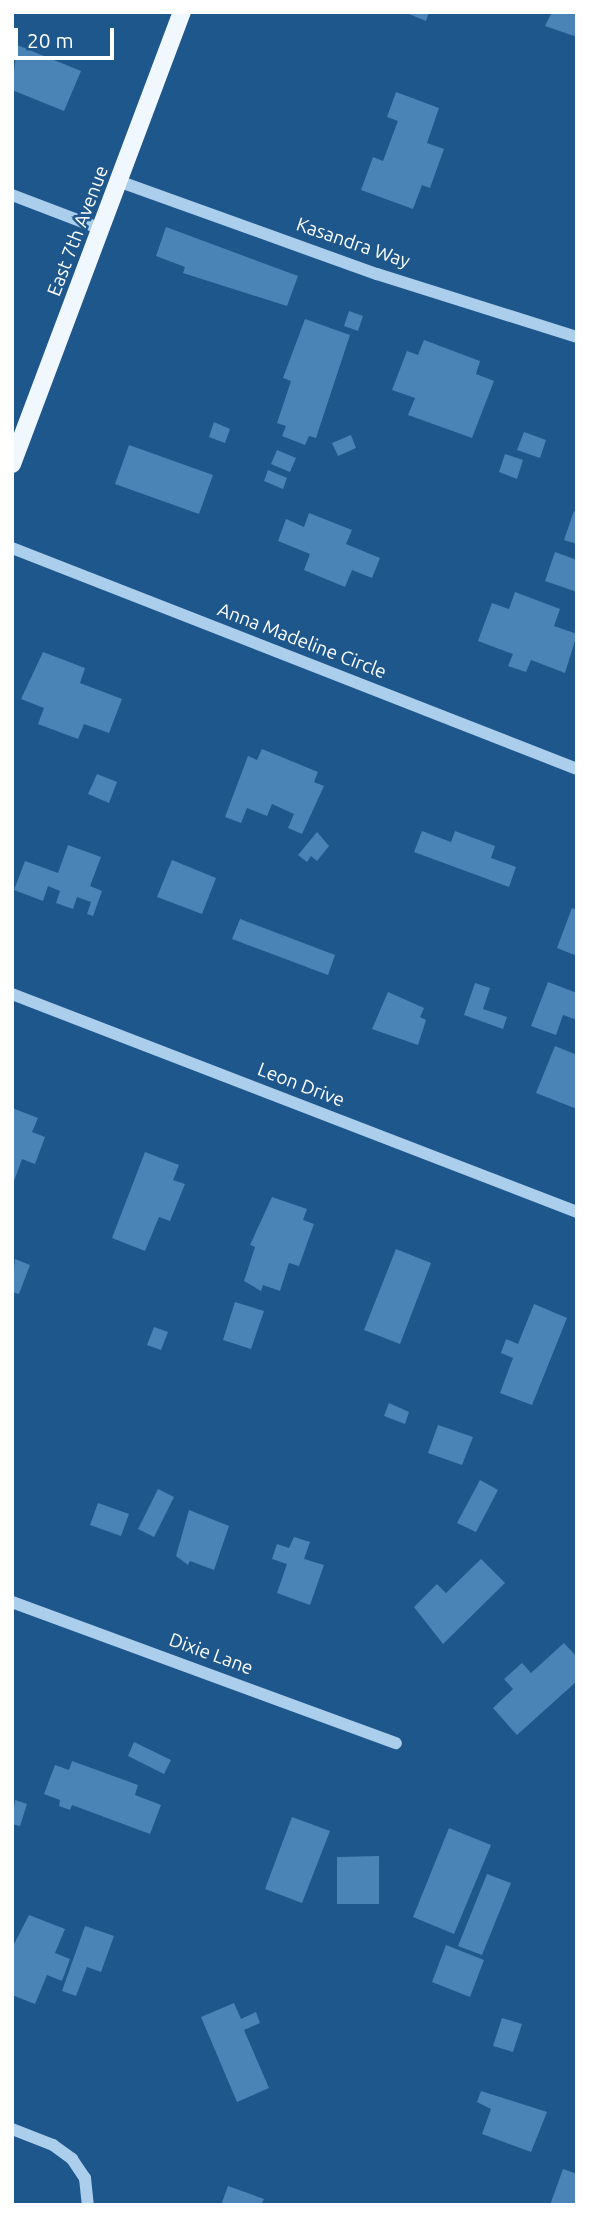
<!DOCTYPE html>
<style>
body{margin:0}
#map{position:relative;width:589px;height:2217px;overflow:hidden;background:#1e578c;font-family:Ubuntu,sans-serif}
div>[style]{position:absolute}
.building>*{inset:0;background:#4a83b6}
.minor>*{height:12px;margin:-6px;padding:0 6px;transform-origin:6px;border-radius:6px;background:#aaceec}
.major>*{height:18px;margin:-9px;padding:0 9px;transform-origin:9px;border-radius:9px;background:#f0f7ff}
span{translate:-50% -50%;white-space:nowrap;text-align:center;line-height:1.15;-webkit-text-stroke:5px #1e578c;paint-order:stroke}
.street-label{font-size:19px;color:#fff}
.frame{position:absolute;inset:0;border:14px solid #fff;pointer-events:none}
.scale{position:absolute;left:14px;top:28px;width:100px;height:32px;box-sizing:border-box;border:4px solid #fff;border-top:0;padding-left:9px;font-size:21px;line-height:24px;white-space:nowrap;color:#fff;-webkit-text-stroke:5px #1e578c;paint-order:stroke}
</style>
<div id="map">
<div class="building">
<i style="clip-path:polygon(404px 12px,429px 12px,426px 21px)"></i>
<i style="clip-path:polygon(552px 12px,577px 12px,577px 37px,545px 26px)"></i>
<i style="clip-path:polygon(17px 45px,81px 71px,64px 111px,12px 90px)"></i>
<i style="clip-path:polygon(396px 92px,439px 108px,427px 143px,444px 149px,430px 188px,422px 185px,413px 209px,361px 190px,373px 157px,383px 161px,398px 121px,387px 117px)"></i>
<i style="clip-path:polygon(166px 227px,298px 276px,287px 306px,183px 273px,185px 267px,156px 256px)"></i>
<i style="clip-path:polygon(349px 311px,363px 316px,358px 331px,344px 326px)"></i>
<i style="clip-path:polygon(305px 319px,350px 335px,316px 438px,309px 436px,305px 445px,282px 436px,286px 426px,277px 423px,291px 381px,283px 378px)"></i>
<i style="clip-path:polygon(424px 340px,480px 361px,476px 374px,494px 381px,472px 438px,408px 415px,415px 398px,392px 390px,407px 351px,418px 355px)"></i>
<i style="clip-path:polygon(214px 422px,230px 429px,225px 443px,209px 437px)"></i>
<i style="clip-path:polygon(524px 432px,546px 440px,540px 458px,517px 450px)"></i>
<i style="clip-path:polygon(351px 435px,356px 448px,338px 456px,332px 443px)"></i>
<i style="clip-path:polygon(129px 445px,213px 475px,199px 514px,115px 484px)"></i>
<i style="clip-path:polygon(277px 450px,296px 458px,290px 472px,271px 464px)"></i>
<i style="clip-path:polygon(505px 454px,523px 460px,517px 479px,499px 472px)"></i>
<i style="clip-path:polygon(268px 470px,287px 478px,283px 489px,264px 481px)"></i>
<i style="clip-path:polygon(574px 511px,577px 512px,577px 544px,564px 540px)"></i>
<i style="clip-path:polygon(309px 513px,352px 530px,346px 544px,380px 558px,372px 578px,352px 570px,345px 587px,304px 570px,310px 554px,278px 541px,286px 519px,304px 527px)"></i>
<i style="clip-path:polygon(555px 552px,577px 560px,577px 592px,545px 581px)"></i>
<i style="clip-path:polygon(515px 592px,560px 609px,554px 626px,577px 634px,565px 673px,531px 660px,526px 672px,508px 666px,513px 654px,478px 641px,492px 603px,509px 609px)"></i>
<i style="clip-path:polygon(43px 652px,85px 668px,80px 683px,122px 699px,109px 733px,84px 724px,78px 739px,38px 724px,44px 708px,21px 699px)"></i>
<i style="clip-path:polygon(262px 749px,318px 772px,314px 782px,324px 786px,302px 834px,288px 828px,294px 814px,272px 804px,267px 816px,247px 808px,241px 823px,225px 817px,248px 756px,257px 760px)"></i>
<i style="clip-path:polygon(97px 774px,117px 782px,109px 803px,88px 794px)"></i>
<i style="clip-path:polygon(422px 831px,451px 842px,455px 831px,495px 846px,491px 858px,516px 867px,509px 887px,414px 852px)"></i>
<i style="clip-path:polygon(317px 832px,329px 846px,317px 861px,311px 856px,307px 862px,298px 855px)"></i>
<i style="clip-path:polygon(68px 845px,101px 857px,90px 886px,102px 891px,93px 916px,87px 914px,91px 902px,77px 897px,73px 909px,56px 903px,60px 891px,48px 886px,43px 901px,14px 890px,25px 861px,58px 873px)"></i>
<i style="clip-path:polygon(172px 860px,216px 878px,202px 914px,157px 897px)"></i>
<i style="clip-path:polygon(572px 908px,577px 910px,577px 956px,557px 948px)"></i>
<i style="clip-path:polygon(240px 919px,335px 955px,328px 975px,232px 939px)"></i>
<i style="clip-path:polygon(548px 982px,577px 993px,577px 1020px,563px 1015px,556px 1035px,531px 1026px)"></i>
<i style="clip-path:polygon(475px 983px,490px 988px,483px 1009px,507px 1017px,503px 1029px,464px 1015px)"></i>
<i style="clip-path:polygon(388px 992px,424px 1008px,420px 1017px,426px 1020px,418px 1045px,372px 1029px)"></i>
<i style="clip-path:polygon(555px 1046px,577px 1055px,577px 1109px,536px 1093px)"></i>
<i style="clip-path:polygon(12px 1108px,38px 1118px,32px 1132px,45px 1137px,35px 1164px,22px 1159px,13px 1184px)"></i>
<i style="clip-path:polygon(145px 1152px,179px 1165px,173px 1180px,185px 1184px,170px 1221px,159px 1217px,145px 1251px,112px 1238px)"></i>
<i style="clip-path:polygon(272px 1197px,307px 1209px,303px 1220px,314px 1224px,299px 1266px,289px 1263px,280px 1291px,263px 1285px,261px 1291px,244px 1281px,255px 1247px,250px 1245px)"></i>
<i style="clip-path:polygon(396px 1249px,431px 1263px,400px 1344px,364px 1330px)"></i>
<i style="clip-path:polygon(15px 1259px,30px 1265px,19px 1294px,12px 1292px)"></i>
<i style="clip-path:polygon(235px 1302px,264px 1311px,251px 1349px,223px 1340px)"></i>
<i style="clip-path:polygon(534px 1304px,567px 1318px,532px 1405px,500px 1393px,513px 1358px,501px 1353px,506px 1339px,518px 1344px)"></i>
<i style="clip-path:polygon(154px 1327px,168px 1332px,161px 1350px,147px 1345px)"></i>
<i style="clip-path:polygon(389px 1403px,409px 1412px,405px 1424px,384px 1416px)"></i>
<i style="clip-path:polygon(438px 1425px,473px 1437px,462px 1465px,428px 1453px)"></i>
<i style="clip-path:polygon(480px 1480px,498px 1490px,476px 1532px,457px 1523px)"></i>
<i style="clip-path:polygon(158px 1489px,174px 1497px,154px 1537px,138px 1529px)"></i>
<i style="clip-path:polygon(98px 1503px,129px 1514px,121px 1536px,90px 1525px)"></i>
<i style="clip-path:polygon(189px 1510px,229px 1526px,214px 1570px,190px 1561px,188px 1565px,176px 1556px)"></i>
<i style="clip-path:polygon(294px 1537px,310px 1542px,304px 1559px,324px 1565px,310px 1605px,277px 1593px,287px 1564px,272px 1559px,277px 1544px,289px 1548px)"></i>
<i style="clip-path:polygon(481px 1559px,505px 1583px,443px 1644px,414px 1607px,437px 1584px,446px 1593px)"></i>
<i style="clip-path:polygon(564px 1643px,577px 1657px,577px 1681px,517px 1735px,493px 1708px,513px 1689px,504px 1679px,522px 1663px,531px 1673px)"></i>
<i style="clip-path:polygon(134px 1742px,171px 1760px,164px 1774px,128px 1756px)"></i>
<i style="clip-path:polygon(72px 1761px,138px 1785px,135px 1795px,161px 1805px,150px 1834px,72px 1805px,70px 1810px,59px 1806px,60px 1800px,44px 1794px,55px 1765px,69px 1770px)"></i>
<i style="clip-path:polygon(15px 1800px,27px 1804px,20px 1826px,12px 1824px)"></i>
<i style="clip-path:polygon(292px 1817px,330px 1831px,302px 1903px,265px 1889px)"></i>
<i style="clip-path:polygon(449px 1828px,491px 1845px,454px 1934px,413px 1917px)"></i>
<i style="clip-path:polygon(379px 1856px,379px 1904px,337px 1904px,337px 1857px)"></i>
<i style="clip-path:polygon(487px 1874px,511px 1883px,482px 1955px,458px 1946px)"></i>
<i style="clip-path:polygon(29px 1915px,65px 1929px,55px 1953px,70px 1959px,62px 1981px,47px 1975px,35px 2004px,12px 1995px,12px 1948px)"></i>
<i style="clip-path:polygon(85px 1926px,114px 1936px,101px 1972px,87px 1967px,76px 1996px,62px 1991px)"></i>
<i style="clip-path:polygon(446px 1945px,484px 1960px,470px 1997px,432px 1982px)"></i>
<i style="clip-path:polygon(234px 2003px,241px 2019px,256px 2012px,260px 2023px,244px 2030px,269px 2088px,237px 2102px,201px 2017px)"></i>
<i style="clip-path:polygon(502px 2018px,522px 2024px,513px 2052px,493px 2046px)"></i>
<i style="clip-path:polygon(481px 2091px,547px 2112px,531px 2152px,482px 2134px,491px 2109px,477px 2102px)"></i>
<i style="clip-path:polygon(563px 2169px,577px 2174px,577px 2205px,550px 2205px)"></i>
<i style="clip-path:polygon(228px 2186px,264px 2199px,261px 2205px,221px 2205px)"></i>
</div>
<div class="minor">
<i style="left:118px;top:181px;width:275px;rotate:19.8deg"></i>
<i style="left:377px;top:274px;width:210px;rotate:17.5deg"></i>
<i style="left:12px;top:195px;width:95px;rotate:20.9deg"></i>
<i style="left:12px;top:548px;width:607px;rotate:21.36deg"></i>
<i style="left:12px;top:994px;width:606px;rotate:21.1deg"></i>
<i style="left:12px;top:1602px;width:409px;rotate:20.2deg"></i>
<i style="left:12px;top:2129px;width:44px;rotate:21.3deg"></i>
<i style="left:53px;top:2145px;width:24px;rotate:36deg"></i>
<i style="left:72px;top:2159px;width:23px;rotate:56deg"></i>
<i style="left:85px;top:2178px;width:27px;rotate:84deg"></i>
</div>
<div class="major">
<i style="left:12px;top:464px;width:483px;rotate:-69.4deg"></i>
</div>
<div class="street-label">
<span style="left:78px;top:231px;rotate:-69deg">East 7th Avenue</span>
<span style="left:353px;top:243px;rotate:19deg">Kasandra Way</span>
<span style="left:302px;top:641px;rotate:21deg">Anna Madeline Circle</span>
<span style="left:301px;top:1085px;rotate:21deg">Leon Drive</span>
<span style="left:211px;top:1654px;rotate:20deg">Dixie Lane</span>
</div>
<div class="frame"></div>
<div class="scale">20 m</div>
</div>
